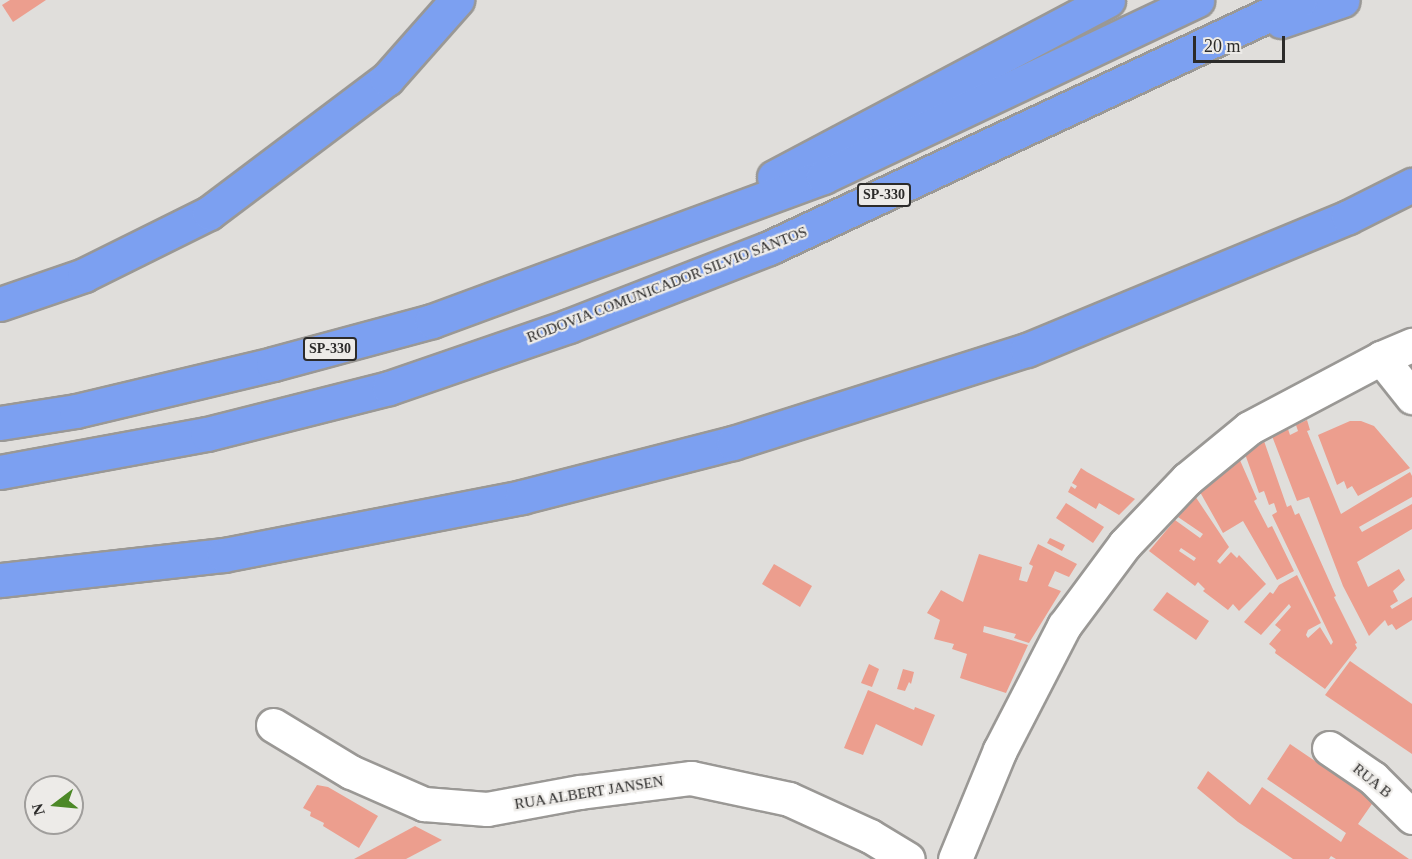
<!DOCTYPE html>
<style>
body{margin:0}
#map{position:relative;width:1412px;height:859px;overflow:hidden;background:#e0dedb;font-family:"Times New Roman",serif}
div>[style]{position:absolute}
.building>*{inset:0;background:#ec9e8e}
.roads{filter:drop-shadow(2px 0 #9a9895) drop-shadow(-2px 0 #9a9895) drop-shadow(0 2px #9a9895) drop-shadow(0 -2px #9a9895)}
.minor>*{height:33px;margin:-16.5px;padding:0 16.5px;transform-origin:16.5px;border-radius:16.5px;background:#fff}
.highway>*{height:33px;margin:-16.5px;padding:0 16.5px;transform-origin:16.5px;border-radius:16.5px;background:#7ca0f1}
span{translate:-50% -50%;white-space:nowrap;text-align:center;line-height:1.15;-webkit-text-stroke:4.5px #edebe8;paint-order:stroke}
.shield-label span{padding:2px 4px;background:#edebe8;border:2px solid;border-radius:4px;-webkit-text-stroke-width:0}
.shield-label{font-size:14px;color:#2c2b2a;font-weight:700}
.street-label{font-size:15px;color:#2c2b2a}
.north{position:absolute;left:24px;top:775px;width:60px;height:60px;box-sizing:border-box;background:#edebe8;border:2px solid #a09e9c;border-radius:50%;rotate:254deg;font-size:16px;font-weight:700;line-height:24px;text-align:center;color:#2c2b2a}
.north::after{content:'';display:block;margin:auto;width:21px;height:27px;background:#4c8827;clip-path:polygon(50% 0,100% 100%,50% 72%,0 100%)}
.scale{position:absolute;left:1193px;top:36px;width:92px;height:27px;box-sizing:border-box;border:3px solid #2c2b2a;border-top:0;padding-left:8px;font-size:18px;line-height:21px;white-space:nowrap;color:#2c2b2a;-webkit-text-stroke:4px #edebe8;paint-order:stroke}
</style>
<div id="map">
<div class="building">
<i style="clip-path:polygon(10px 0,46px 0,13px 22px,2px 5px)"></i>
<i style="clip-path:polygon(1307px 420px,1310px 430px,1307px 431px,1341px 514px,1410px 472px,1412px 476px,1412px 497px,1359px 527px,1362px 532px,1412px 504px,1412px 529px,1357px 562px,1368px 587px,1399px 569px,1405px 580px,1393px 591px,1398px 601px,1390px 606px,1392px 609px,1412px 597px,1412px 620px,1396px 630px,1392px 624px,1388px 626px,1385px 620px,1369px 636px,1343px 586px,1309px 497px,1297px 501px,1272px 436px,1288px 429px,1290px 435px,1298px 431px,1296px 425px)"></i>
<i style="clip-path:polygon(1350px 421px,1361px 421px,1374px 426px,1410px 468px,1358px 496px,1352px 486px,1347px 489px,1344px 481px,1337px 485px,1318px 435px)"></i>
<i style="clip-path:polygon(1264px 441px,1287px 507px,1291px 505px,1295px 515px,1299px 513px,1336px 596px,1334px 597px,1357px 643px,1355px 644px,1357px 648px,1325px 689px,1275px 653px,1276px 650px,1269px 644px,1281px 630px,1275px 625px,1291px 607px,1289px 604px,1261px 635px,1244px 622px,1270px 592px,1273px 594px,1279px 585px,1297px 575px,1321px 623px,1308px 630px,1306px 635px,1308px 638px,1320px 627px,1331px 645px,1333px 642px,1272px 515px,1277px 512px,1274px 503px,1269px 505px,1264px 491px,1259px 493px,1245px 454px)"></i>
<i style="clip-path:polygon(1239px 458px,1257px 499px,1254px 501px,1268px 528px,1272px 526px,1294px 571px,1277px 580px,1243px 521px,1223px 533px,1200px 492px)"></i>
<i style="clip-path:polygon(1081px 468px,1087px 472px,1135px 499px,1119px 515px,1099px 503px,1096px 509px,1068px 492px,1071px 486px,1075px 489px,1077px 486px,1072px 483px)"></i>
<i style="clip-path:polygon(evenodd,1195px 496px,1229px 547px,1217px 561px,1220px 564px,1231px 552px,1237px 558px,1239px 555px,1266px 584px,1239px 611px,1233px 604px,1228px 610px,1203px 591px,1205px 589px,1198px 582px,1195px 586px,1149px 551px,1175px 520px,1200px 538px,1203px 534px,1178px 517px,1195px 496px,1181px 548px,1196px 558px,1194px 561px,1179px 551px,1181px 548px)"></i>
<i style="clip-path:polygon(1066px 503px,1104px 527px,1093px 543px,1056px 518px)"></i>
<i style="clip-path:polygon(1050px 538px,1065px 545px,1062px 551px,1047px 543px)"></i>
<i style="clip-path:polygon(1038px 544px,1077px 564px,1069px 577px,1055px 571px,1048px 586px,1061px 591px,1029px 643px,1014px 638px,1016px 634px,984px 626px,983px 632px,1028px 645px,1006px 693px,960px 678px,967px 654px,952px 649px,954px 644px,934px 639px,940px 620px,927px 613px,941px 590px,963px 602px,979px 554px,1022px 567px,1019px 580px,1027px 582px,1033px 566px,1029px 564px)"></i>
<i style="clip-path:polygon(774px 564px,812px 586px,800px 607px,762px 584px)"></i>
<i style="clip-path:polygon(1167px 592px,1209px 621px,1196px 640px,1153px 610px)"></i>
<i style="clip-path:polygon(1350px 661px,1412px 704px,1412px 754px,1325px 695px)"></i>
<i style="clip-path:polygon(869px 664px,879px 669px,872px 687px,861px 683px)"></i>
<i style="clip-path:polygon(903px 669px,914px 672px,911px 684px,909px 682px,905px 691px,897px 689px)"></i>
<i style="clip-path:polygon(868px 690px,914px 710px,915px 707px,935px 715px,922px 746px,876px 724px,863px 755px,844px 748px)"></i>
<i style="clip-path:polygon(1290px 744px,1374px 801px,1358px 824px,1409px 859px,1336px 859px,1331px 856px,1329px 859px,1293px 859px,1238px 822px,1197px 788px,1208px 771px,1250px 805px,1262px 787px,1341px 842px,1346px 833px,1267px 779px)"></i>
<i style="clip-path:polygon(317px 785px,328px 787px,378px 816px,359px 848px,323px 826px,324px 823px,310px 816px,311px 812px,303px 808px)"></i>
<i style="clip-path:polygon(415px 826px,442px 840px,406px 859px,354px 859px)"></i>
</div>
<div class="roads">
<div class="minor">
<i style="left:1381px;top:358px;width:50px;rotate:51.5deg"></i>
<i style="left:273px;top:725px;width:91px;rotate:31.1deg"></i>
<i style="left:351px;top:772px;width:80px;rotate:23.7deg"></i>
<i style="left:424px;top:804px;width:63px;rotate:4.5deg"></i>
<i style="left:487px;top:809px;width:95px;rotate:-10.4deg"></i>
<i style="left:580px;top:792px;width:112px;rotate:-7.2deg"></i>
<i style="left:691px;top:778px;width:100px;rotate:12.1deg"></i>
<i style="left:789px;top:799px;width:89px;rotate:24.6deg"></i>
<i style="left:870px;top:836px;width:44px;rotate:31.2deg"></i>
<i style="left:1329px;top:748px;width:53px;rotate:34.3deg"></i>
<i style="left:1373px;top:778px;width:55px;rotate:45deg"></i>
<i style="left:955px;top:859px;width:118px;rotate:-67.6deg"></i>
<i style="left:1000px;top:750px;width:140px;rotate:-62.7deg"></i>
<i style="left:1064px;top:626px;width:102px;rotate:-53.4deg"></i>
<i style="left:1125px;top:544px;width:90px;rotate:-46.4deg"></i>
<i style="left:1187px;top:479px;width:80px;rotate:-39.4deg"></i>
<i style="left:1249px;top:428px;width:149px;rotate:-27.9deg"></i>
<i style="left:1381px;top:358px;width:34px;rotate:-23deg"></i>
</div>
<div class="highway">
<i style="left:1281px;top:21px;width:65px;rotate:-18.7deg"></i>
<i style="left:774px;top:177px;width:378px;rotate:-27.9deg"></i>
<i style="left:0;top:304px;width:89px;rotate:-19deg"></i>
<i style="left:84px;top:275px;width:140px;rotate:-26.4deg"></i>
<i style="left:209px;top:213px;width:223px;rotate:-37deg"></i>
<i style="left:387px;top:79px;width:106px;rotate:-48.5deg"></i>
<i style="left:0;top:423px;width:77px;rotate:-9deg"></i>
<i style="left:76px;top:411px;width:203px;rotate:-13.4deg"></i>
<i style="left:273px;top:364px;width:165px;rotate:-15.1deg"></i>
<i style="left:432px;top:321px;width:417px;rotate:-20.2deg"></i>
<i style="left:823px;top:177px;width:414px;rotate:-25.3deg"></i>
<i style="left:0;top:472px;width:210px;rotate:-10.4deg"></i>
<i style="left:207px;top:434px;width:188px;rotate:-14.2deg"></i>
<i style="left:389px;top:388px;width:190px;rotate:-19deg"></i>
<i style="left:569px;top:326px;width:215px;rotate:-21.3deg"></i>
<i style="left:769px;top:248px;width:586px;rotate:-25.03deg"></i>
<i style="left:0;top:580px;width:225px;rotate:-6.4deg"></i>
<i style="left:224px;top:555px;width:304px;rotate:-11deg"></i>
<i style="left:522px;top:497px;width:218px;rotate:-14.4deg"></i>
<i style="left:733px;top:443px;width:308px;rotate:-17.6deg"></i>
<i style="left:1027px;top:350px;width:347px;rotate:-22.5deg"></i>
<i style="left:1348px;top:217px;width:72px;rotate:-26.6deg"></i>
</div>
</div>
<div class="shield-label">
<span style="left:884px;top:195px">SP-330</span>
<span style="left:330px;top:349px">SP-330</span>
</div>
<div class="street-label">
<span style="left:667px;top:285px;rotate:-21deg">RODOVIA COMUNICADOR SILVIO SANTOS</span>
<span style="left:1372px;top:781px;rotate:39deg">RUA B</span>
<span style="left:589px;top:793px;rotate:-9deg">RUA ALBERT JANSEN</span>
</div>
<div class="north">N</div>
<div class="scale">20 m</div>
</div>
